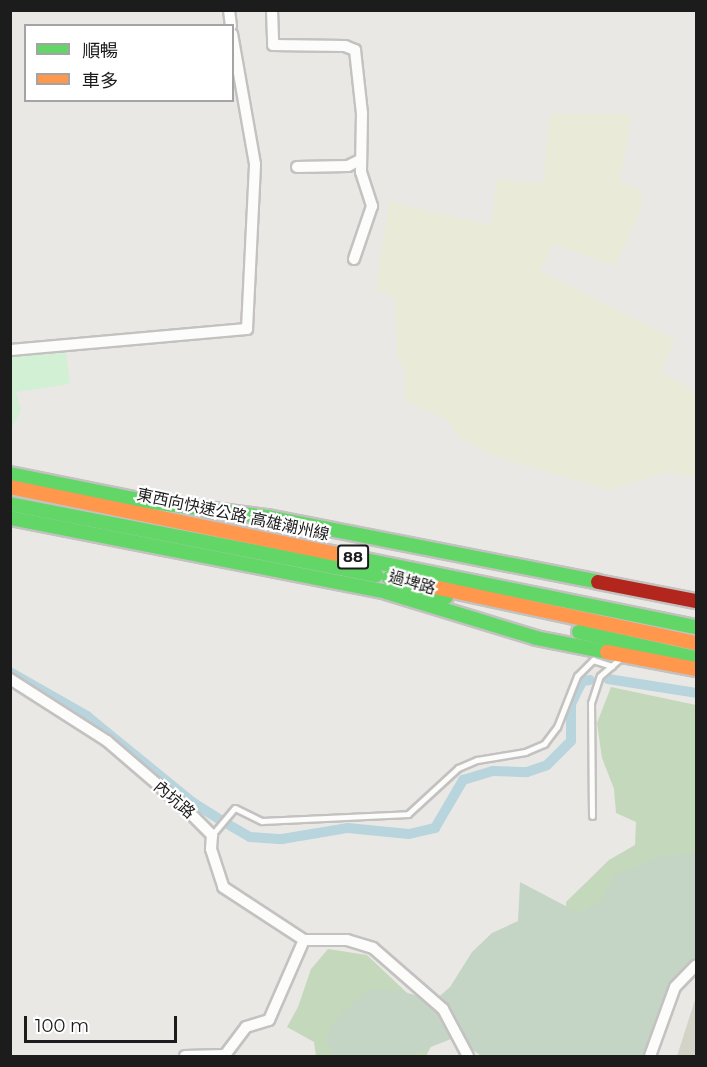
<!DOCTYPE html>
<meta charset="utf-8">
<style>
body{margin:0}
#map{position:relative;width:707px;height:1067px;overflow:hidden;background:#eae8e5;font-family:Montserrat,"Noto Sans TC",sans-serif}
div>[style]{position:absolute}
.construction>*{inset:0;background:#d3d3c7}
.farmland>*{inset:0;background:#e9ead8}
.forest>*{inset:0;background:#c4d8bb}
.cemetery>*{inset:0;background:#c4d5c5}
.park>*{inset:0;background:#d2f0d3}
.canal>*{height:10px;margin:-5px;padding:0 5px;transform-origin:5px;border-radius:5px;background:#b8d4dd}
.roads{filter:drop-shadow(2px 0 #c3c2c1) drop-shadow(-2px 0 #c3c2c1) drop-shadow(0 2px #c3c2c1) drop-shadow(0 -2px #c3c2c1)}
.lane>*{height:5px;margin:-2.5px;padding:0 2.5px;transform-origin:2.5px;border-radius:2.5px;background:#fcfcfb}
.street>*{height:10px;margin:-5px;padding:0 5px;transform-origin:5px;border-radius:5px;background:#fcfcfb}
.fast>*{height:14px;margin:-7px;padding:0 7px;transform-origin:7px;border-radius:7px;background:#63d668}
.slow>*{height:14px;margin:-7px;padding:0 7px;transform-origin:7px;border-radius:7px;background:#ff974d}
.jam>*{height:14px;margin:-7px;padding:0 7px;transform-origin:7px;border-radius:7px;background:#b3261e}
span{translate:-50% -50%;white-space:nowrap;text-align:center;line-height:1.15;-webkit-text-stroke:4.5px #fff;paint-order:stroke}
.shield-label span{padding:2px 4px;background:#fff;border:2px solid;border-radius:4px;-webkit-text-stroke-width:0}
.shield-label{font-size:15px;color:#1c1c1c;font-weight:700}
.street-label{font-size:16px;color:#1c1c1c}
.frame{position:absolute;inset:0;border:12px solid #1c1c1c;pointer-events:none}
.legend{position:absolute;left:24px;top:24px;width:210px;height:78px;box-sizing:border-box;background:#fff;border:2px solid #a4a4a4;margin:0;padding:8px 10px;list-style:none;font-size:18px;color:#1c1c1c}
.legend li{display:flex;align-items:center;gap:12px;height:30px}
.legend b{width:30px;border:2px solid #a4a4a4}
.scale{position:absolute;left:24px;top:1016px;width:153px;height:27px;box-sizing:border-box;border:3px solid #1c1c1c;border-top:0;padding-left:8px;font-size:18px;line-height:21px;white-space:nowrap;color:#1c1c1c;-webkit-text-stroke:4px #fff;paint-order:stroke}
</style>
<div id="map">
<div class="construction">
<i style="clip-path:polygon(696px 997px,696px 1056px,677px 1056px)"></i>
</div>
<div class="farmland">
<i style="clip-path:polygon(550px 114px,632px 114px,620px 181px,642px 191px,641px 210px,615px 266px,553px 244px,540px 271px,675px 339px,661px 371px,696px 393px,696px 478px,667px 472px,609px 490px,496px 457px,460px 439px,446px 419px,404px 401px,405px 373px,398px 357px,395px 298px,376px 290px,389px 202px,492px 225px,496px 179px,543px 184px)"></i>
</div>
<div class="forest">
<i style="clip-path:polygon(611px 687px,696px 705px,696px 917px,567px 927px,566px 902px,609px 860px,635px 845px,636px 822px,616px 813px,614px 789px,602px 758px,597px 723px)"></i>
<i style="clip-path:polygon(328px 949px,367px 955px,442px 1026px,426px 1056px,316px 1056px,314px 1042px,287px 1027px,298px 1007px,311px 969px)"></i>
</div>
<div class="cemetery">
<i style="clip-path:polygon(696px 853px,696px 970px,672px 1001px,649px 1056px,481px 1056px,456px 1037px,408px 1056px,332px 1056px,326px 1038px,336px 1019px,367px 990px,398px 990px,434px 1001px,450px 987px,472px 952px,492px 933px,518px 921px,520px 882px,579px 913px,600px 902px,615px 875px,660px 857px)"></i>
</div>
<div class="park">
<i style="clip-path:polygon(66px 353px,70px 384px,16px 392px,21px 411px,11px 429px,11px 357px)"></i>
</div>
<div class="canal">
<i style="left:10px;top:672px;width:89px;rotate:29.7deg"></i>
<i style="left:87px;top:716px;width:136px;rotate:39.3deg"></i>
<i style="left:192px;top:802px;width:38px;rotate:32deg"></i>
<i style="left:224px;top:822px;width:30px;rotate:30deg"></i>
<i style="left:250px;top:837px;width:32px;rotate:4deg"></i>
<i style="left:282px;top:839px;width:67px;rotate:-9.5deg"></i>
<i style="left:348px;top:828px;width:61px;rotate:5.6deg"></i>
<i style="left:409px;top:834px;width:27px;rotate:-13deg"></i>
<i style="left:435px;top:828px;width:56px;rotate:-59.7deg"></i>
<i style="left:463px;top:780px;width:31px;rotate:-17deg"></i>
<i style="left:493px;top:771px;width:34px;rotate:2deg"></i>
<i style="left:527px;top:772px;width:21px;rotate:-19deg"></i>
<i style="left:547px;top:765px;width:34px;rotate:-45deg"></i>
<i style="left:571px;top:741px;width:37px;rotate:-90deg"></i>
<i style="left:571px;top:704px;width:25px;rotate:-64deg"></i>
<i style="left:582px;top:681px;width:8px;rotate:-7deg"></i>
<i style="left:608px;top:679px;width:89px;rotate:9deg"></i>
</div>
<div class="roads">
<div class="lane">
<i style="left:592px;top:816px;width:113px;rotate:-90.5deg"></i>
<i style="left:591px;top:703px;width:28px;rotate:-72deg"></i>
<i style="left:600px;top:676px;width:29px;rotate:-41deg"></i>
<i style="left:212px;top:835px;width:35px;rotate:-50deg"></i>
<i style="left:235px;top:808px;width:30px;rotate:26deg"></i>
<i style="left:262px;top:821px;width:146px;rotate:-2.7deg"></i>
<i style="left:408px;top:814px;width:68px;rotate:-42.6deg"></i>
<i style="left:458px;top:768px;width:21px;rotate:-23deg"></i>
<i style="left:477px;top:760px;width:49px;rotate:-9.5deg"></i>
<i style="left:525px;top:752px;width:21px;rotate:-23deg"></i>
<i style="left:544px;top:744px;width:21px;rotate:-53deg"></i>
<i style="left:557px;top:727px;width:55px;rotate:-68.6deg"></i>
<i style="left:577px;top:676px;width:23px;rotate:-45deg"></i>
<i style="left:593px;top:660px;width:20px;rotate:18deg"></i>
</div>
<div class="street">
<i style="left:229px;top:10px;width:16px;rotate:83deg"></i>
<i style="left:272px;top:10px;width:35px;rotate:88deg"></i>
<i style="left:273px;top:45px;width:72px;rotate:0.8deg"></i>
<i style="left:345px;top:46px;width:11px;rotate:22deg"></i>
<i style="left:355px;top:50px;width:63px;rotate:83.7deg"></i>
<i style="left:362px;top:113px;width:59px;rotate:91deg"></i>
<i style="left:361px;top:172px;width:36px;rotate:72deg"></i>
<i style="left:372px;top:206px;width:56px;rotate:108.8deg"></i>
<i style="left:297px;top:167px;width:51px;rotate:-1.1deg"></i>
<i style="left:348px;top:166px;width:13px;rotate:-27deg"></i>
<i style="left:10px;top:350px;width:238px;rotate:-5.1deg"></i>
<i style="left:247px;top:329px;width:165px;rotate:-87.2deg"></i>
<i style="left:255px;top:164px;width:132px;rotate:-100deg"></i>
<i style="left:10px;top:679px;width:115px;rotate:32.6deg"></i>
<i style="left:107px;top:741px;width:104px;rotate:40.7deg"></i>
<i style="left:186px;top:809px;width:37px;rotate:45deg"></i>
<i style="left:212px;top:835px;width:14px;rotate:94deg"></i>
<i style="left:211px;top:849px;width:40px;rotate:72deg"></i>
<i style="left:223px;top:887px;width:97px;rotate:33.2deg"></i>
<i style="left:304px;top:940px;width:43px"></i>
<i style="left:347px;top:940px;width:27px;rotate:17deg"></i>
<i style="left:373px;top:948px;width:93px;rotate:41.1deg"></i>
<i style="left:443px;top:1009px;width:53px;rotate:62deg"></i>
<i style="left:185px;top:1056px;width:40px;rotate:-1.4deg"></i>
<i style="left:225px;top:1055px;width:35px;rotate:-53deg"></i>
<i style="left:246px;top:1027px;width:24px;rotate:-17deg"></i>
<i style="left:269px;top:1020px;width:87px;rotate:-66.4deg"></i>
<i style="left:650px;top:1056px;width:73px;rotate:-70.1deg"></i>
<i style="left:675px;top:987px;width:30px;rotate:-46deg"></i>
</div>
<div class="fast">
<i style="left:10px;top:474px;width:137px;rotate:11.4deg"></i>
<i style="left:144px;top:501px;width:125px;rotate:7.4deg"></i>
<i style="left:268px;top:517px;width:336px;rotate:11.1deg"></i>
<i style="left:10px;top:504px;width:373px;rotate:11deg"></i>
<i style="left:10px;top:518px;width:383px;rotate:11.1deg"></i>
<i style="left:386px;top:592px;width:157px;rotate:17deg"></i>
<i style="left:536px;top:638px;width:72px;rotate:11.2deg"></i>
<i style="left:341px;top:555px;width:362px;rotate:11.5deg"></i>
<i style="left:389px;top:578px;width:60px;rotate:18.4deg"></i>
<i style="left:579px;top:632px;width:120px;rotate:12.5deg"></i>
</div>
<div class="slow">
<i style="left:10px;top:487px;width:338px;rotate:11.6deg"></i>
<i style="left:434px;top:587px;width:268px;rotate:12.1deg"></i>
<i style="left:607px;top:652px;width:91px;rotate:10.8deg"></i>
</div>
<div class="jam">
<i style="left:598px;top:582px;width:100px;rotate:11deg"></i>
</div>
</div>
<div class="shield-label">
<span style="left:353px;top:557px">88</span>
</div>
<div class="street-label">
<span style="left:233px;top:515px;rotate:12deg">東西向快速公路 高雄潮州線</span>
<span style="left:412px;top:583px;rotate:16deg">過埤路</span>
<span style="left:174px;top:800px;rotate:41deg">內坑路</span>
</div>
<div class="frame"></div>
<ul class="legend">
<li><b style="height:8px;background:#63d668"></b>順暢</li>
<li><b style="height:8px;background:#ff974d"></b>車多</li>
</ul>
<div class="scale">100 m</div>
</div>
